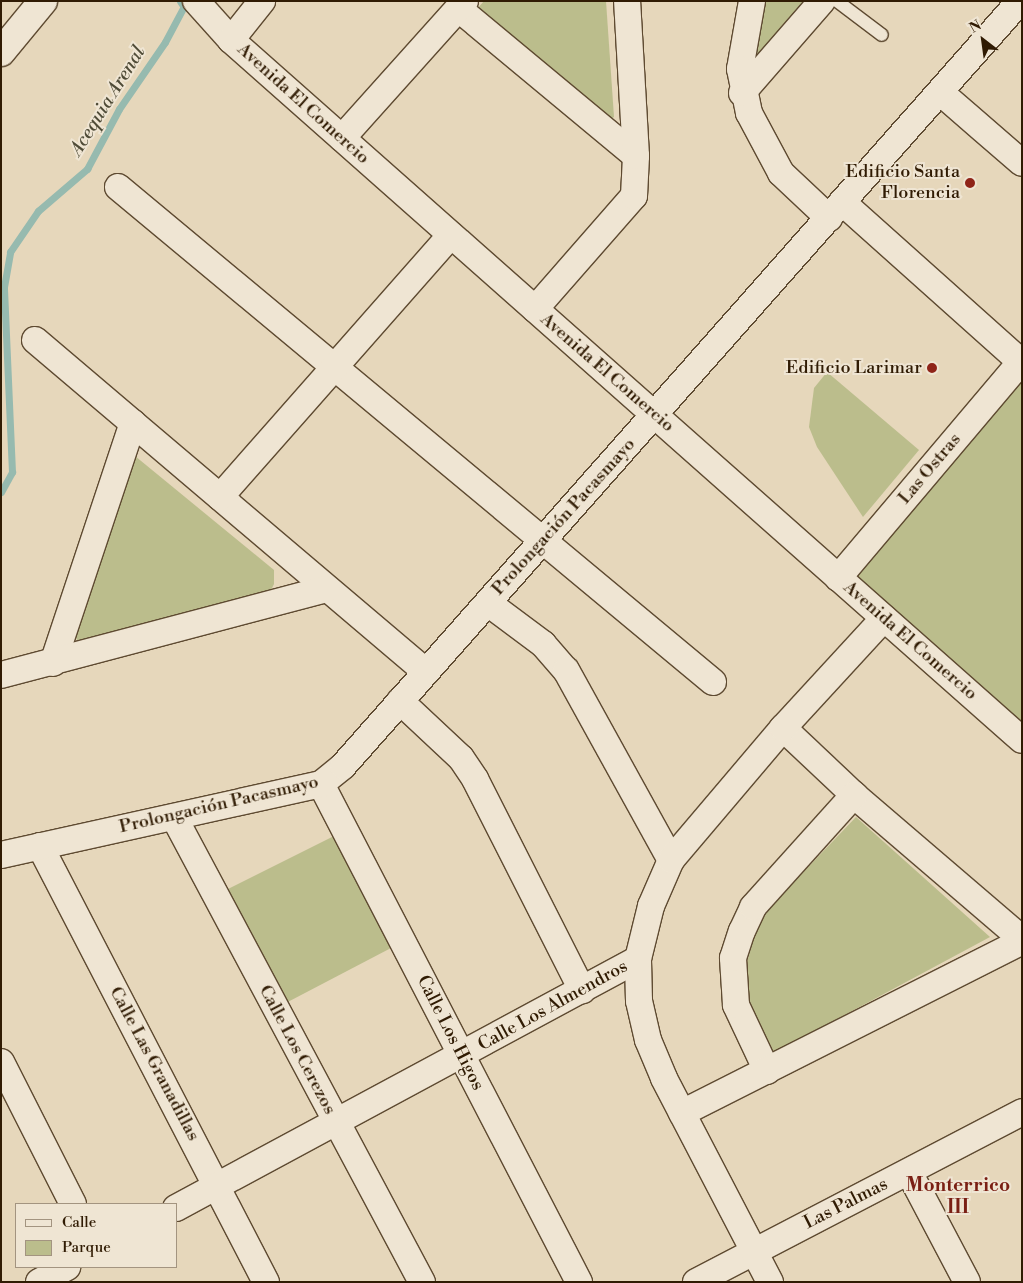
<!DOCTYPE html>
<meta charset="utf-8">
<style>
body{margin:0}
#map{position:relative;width:1023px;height:1283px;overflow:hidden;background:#e6d7bb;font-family:"Libre Bodoni",serif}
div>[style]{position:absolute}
.green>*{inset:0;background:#bbbd8c}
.stream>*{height:7px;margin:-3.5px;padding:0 3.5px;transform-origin:3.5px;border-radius:3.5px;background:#96baaf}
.roads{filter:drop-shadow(1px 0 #5e4a31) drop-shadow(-1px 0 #5e4a31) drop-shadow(0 1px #5e4a31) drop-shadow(0 -1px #5e4a31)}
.lane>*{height:12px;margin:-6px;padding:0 6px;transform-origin:6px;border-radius:6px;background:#efe5d3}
.street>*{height:26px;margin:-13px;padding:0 13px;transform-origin:13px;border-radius:13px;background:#efe5d3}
.secondary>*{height:28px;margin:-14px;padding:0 14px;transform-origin:14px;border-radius:14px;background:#efe5d3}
.dots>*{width:14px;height:14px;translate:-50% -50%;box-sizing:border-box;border:2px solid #efe5d3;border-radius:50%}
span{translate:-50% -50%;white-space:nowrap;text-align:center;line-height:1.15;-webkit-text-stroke:4px #efe5d3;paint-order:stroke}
.street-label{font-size:18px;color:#301b03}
.poi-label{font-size:18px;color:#301b03}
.right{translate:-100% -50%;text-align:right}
.water-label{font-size:19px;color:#4f4b37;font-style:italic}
.neighbourhood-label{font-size:19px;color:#7a1f14;font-weight:700}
.frame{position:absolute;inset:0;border:2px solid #301b03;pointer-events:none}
.legend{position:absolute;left:15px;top:1203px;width:162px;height:65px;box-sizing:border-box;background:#efe5d3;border:1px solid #a39480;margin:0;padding:6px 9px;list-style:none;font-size:15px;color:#301b03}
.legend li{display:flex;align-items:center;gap:10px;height:25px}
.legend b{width:25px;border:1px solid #a39480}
.north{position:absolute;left:958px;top:15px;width:50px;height:50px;-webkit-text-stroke:4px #efe5d3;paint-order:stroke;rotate:330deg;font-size:14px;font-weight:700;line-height:20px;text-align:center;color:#301b03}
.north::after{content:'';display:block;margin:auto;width:18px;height:22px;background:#301b03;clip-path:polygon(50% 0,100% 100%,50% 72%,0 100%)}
</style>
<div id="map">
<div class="green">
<i style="clip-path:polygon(484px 1px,606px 1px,614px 117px,608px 121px,477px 9px)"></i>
<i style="clip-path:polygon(759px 1px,816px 1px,758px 68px,747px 61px)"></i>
<i style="clip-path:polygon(827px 372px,919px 450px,863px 517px,817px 447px,809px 427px,814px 388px)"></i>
<i style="clip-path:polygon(1022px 372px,1022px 727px,849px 577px)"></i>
<i style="clip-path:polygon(135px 456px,274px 570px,274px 584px,269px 594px,79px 642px,75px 637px)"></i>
<i style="clip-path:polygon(856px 817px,990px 937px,770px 1055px,746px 998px,746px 965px,755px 934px,769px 908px)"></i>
<i style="clip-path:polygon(334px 836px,391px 948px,282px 1005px,222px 892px)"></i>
</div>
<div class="stream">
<i style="left:1px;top:492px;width:23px;rotate:-61deg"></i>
<i style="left:12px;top:472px;width:185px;rotate:-92.5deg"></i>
<i style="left:4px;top:287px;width:36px;rotate:-80deg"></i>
<i style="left:10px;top:252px;width:50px;rotate:-55.7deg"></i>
<i style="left:38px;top:211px;width:65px;rotate:-40.6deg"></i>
<i style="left:87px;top:169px;width:68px;rotate:-61.9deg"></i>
<i style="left:119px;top:109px;width:81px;rotate:-55.5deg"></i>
<i style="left:165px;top:42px;width:40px;rotate:-62deg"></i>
<i style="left:184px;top:7px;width:7px;rotate:-124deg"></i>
</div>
<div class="roads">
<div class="lane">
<i style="left:837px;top:1px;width:56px;rotate:37.1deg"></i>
</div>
<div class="street">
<i style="left:196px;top:1px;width:52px;rotate:48.1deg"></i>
<i style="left:231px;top:40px;width:1056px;rotate:41.51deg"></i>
<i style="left:752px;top:1px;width:69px;rotate:100deg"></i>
<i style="left:740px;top:69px;width:45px;rotate:78.4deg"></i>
<i style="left:749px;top:113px;width:68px;rotate:61.9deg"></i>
<i style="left:781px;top:173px;width:66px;rotate:43.2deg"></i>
<i style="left:459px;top:9px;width:230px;rotate:39.7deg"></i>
<i style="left:231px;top:40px;width:50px;rotate:-51.5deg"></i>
<i style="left:940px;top:92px;width:108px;rotate:40.9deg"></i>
<i style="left:742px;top:93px;width:122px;rotate:-49deg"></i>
<i style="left:342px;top:138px;width:184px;rotate:-48.1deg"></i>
<i style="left:118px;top:187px;width:774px;rotate:39.76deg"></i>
<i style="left:842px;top:202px;width:240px;rotate:41.8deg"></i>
<i style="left:535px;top:309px;width:150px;rotate:-48.8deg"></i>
<i style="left:634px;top:196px;width:40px;rotate:-87.1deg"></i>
<i style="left:636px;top:156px;width:155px;rotate:-93.3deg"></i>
<i style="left:35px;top:340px;width:513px;rotate:40.33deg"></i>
<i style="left:220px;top:497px;width:349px;rotate:-48.6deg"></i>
<i style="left:838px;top:578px;width:285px;rotate:-49.8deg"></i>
<i style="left:488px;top:603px;width:69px;rotate:36.7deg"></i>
<i style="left:543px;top:644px;width:35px;rotate:49deg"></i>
<i style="left:566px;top:670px;width:217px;rotate:61.1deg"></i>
<i style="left:53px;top:663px;width:253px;rotate:-71.6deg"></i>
<i style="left:1px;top:675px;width:337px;rotate:-14.8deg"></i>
<i style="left:400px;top:701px;width:83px;rotate:43.1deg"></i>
<i style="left:461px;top:758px;width:25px;rotate:56deg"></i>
<i style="left:475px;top:779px;width:237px;rotate:63.1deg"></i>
<i style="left:783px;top:728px;width:98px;rotate:43.3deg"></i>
<i style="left:854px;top:795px;width:221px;rotate:40.6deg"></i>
<i style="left:321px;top:784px;width:561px;rotate:62.61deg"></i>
<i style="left:174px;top:817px;width:527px;rotate:61.93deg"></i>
<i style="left:40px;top:846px;width:491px;rotate:62.6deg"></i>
<i style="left:1px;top:855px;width:328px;rotate:-12.5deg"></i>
<i style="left:321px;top:784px;width:28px;rotate:-39deg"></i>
<i style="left:343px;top:766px;width:1022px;rotate:-48.49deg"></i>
<i style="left:1px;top:1062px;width:159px;rotate:63.1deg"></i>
<i style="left:767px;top:1071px;width:73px;rotate:-115.2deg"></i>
<i style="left:736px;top:1005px;width:47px;rotate:-93.7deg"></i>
<i style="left:733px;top:958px;width:28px;rotate:-72deg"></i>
<i style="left:742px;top:931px;width:26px;rotate:-65deg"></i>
<i style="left:753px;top:907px;width:151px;rotate:-48deg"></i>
<i style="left:682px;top:1113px;width:381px;rotate:-26.8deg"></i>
<i style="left:909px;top:1172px;width:124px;rotate:62.2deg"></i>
<i style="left:176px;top:1208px;width:525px;rotate:-28.32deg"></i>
<i style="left:39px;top:1282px;width:32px;rotate:-28deg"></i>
<i style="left:696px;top:1282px;width:368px;rotate:-27.5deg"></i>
<i style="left:770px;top:1282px;width:230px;rotate:-117.5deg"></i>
<i style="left:664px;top:1078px;width:41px;rotate:-112.8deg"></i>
<i style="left:648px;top:1040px;width:40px;rotate:-103deg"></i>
<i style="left:639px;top:1001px;width:42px;rotate:-91.4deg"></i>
<i style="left:638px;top:959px;width:55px;rotate:-76.2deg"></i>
<i style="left:651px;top:906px;width:50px;rotate:-66.5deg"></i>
<i style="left:671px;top:860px;width:173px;rotate:-49.7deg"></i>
<i style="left:783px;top:728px;width:149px;rotate:-47.4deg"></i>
</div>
<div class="secondary">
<i style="left:1px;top:52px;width:66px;rotate:-50.5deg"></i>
</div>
</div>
<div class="dots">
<i style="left:970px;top:183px;background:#8f2418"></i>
<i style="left:932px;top:368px;background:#8f2418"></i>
</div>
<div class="street-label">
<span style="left:303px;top:104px;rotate:42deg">Avenida El Comercio</span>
<span style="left:607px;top:373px;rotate:41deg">Avenida El Comercio</span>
<span style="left:930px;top:469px;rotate:-50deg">Las Ostras</span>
<span style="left:564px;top:517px;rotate:-48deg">Prolongación Pacasmayo</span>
<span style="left:910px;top:641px;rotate:41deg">Avenida El Comercio</span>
<span style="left:219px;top:805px;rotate:-13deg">Prolongación Pacasmayo</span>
<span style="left:553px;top:1006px;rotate:-29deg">Calle Los Almendros</span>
<span style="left:450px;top:1033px;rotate:63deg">Calle Los Higos</span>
<span style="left:297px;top:1050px;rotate:62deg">Calle Los Cerezos</span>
<span style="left:154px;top:1064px;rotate:62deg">Calle Las Granadillas</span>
<span style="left:846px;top:1204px;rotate:-27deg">Las Palmas</span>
</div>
<div class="poi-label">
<span class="right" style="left:960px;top:183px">Edificio Santa<br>Florencia</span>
<span class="right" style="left:922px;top:368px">Edificio Larimar</span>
</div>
<div class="water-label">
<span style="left:108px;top:101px;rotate:-58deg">Acequia Arenal</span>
</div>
<div class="neighbourhood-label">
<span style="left:958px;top:1197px">Monterrico<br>III</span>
</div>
<div class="frame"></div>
<ul class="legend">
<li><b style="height:6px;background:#efe5d3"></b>Calle</li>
<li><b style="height:14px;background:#bbbd8c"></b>Parque</li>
</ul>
<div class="north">N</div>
</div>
